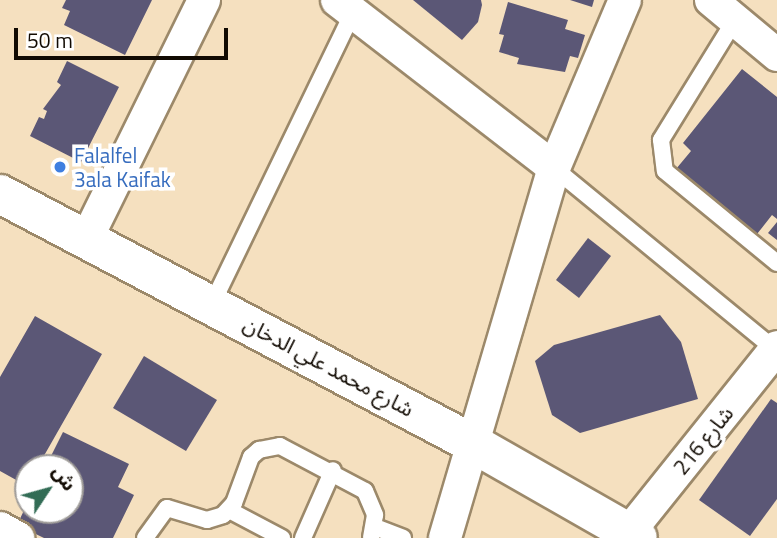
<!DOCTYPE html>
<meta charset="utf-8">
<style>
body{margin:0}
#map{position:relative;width:777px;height:538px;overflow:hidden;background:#f5e0bf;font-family:"Titillium Web","Noto Sans Arabic",sans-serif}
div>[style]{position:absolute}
.building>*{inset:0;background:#5b5776}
.roads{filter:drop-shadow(2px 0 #9c896a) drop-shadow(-2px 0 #9c896a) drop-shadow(0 2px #9c896a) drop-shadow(0 -2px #9c896a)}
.service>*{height:16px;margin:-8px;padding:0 8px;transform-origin:8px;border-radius:8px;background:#fff}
.minor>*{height:32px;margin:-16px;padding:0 16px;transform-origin:16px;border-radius:16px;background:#fff}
.tertiary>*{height:38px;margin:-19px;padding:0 19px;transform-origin:19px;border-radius:19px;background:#fff}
.dots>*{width:19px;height:19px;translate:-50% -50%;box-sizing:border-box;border:4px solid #fff;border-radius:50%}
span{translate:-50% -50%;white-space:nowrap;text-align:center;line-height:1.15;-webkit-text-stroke:7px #fff;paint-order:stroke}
.shop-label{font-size:21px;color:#366cbe}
.left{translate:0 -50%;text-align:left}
.street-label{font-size:21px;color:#110a02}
.north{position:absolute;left:14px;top:454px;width:70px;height:70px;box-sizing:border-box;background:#fff;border:2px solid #a09d9a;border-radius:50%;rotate:54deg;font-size:19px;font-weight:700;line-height:28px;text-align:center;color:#110a02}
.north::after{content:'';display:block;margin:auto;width:24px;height:32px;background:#326c55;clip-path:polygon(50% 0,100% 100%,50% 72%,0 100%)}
.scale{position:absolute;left:14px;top:28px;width:214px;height:32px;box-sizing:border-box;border:4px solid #110a02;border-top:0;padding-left:9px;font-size:21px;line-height:24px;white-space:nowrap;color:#110a02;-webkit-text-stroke:5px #fff;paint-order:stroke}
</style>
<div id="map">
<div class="building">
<i style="clip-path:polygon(66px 0,152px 0,125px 55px,64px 25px,70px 11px,62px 8px)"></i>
<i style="clip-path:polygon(413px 0,481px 0,482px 5px,478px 22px,462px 40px)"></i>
<i style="clip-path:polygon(570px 0,594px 0,592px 7px)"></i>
<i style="clip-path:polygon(508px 2px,568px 20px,565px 29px,585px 35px,578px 58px,570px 56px,565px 72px,517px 64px,519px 58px,499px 52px,504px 35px,499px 34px)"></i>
<i style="clip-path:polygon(67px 61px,119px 87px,81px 162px,30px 136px,39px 117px,44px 119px,47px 111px,43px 109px,61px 85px,57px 82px)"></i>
<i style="clip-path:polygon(742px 69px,777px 97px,777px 219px,772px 215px,757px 234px,676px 169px,691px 151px,683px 143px)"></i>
<i style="clip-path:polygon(777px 222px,777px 240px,768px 233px)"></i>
<i style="clip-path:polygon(588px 238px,611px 256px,579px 298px,556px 280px)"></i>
<i style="clip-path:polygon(660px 315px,681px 342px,698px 399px,580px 433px,552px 415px,535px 361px,554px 345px)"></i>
<i style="clip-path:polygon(35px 316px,102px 354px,37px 468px,28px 468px,27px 486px,0 471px,0 377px)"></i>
<i style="clip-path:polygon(144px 356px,217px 400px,186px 451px,113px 408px)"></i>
<i style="clip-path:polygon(771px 399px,777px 403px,777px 499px,750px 536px,699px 500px)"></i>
<i style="clip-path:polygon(63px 432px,129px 464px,118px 487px,134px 495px,113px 538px,44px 538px,17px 525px,28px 502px,28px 510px,70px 510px,70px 468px,45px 468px)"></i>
</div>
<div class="roads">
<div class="service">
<i style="left:735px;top:20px;width:141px;rotate:121.7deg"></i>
<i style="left:661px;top:140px;width:31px;rotate:83deg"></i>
<i style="left:665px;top:171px;width:145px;rotate:39.4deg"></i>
<i style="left:554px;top:168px;width:288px;rotate:39.4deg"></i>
<i style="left:212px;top:304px;width:324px;rotate:-64.2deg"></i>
<i style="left:229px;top:510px;width:60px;rotate:27.8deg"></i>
<i style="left:375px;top:527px;width:30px;rotate:21deg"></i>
<i style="left:145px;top:538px;width:37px;rotate:-54deg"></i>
<i style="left:167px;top:508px;width:42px;rotate:16.7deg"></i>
<i style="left:207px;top:520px;width:17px;rotate:-17deg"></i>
<i style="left:223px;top:515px;width:16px;rotate:-47deg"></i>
<i style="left:234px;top:503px;width:49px;rotate:-69.7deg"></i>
<i style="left:251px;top:457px;width:11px;rotate:-41deg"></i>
<i style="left:259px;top:450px;width:21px;rotate:-11deg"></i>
<i style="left:280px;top:446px;width:96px;rotate:27.9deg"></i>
<i style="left:365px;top:491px;width:26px;rotate:67deg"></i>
<i style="left:375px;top:515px;width:23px;rotate:100deg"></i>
<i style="left:303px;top:538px;width:74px;rotate:-66.2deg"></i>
</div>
<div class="minor">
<i style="left:337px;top:0;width:274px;rotate:37.7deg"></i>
<i style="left:711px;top:0;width:86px;rotate:39.8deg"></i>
<i style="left:87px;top:238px;width:265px;rotate:-63.8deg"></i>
<i style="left:0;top:528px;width:21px;rotate:29deg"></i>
<i style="left:629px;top:532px;width:237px;rotate:-51.3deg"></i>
<i style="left:445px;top:538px;width:386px;rotate:-73.6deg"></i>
<i style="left:554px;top:168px;width:182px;rotate:-67.1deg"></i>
</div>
<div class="tertiary">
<i style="left:0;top:194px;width:531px;rotate:27.82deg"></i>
<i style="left:470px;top:442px;width:193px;rotate:29.7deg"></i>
</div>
</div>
<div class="dots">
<i style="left:60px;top:167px;background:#3f7fe0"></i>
</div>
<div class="shop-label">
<span class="left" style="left:74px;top:167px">Falalfel<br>3ala Kaifak</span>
</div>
<div class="street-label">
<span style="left:329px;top:366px;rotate:28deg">شارع محمد علي الدخان</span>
<span style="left:703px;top:440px;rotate:-51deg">شارع 216</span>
</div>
<div class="north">ش</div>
<div class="scale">50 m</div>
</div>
